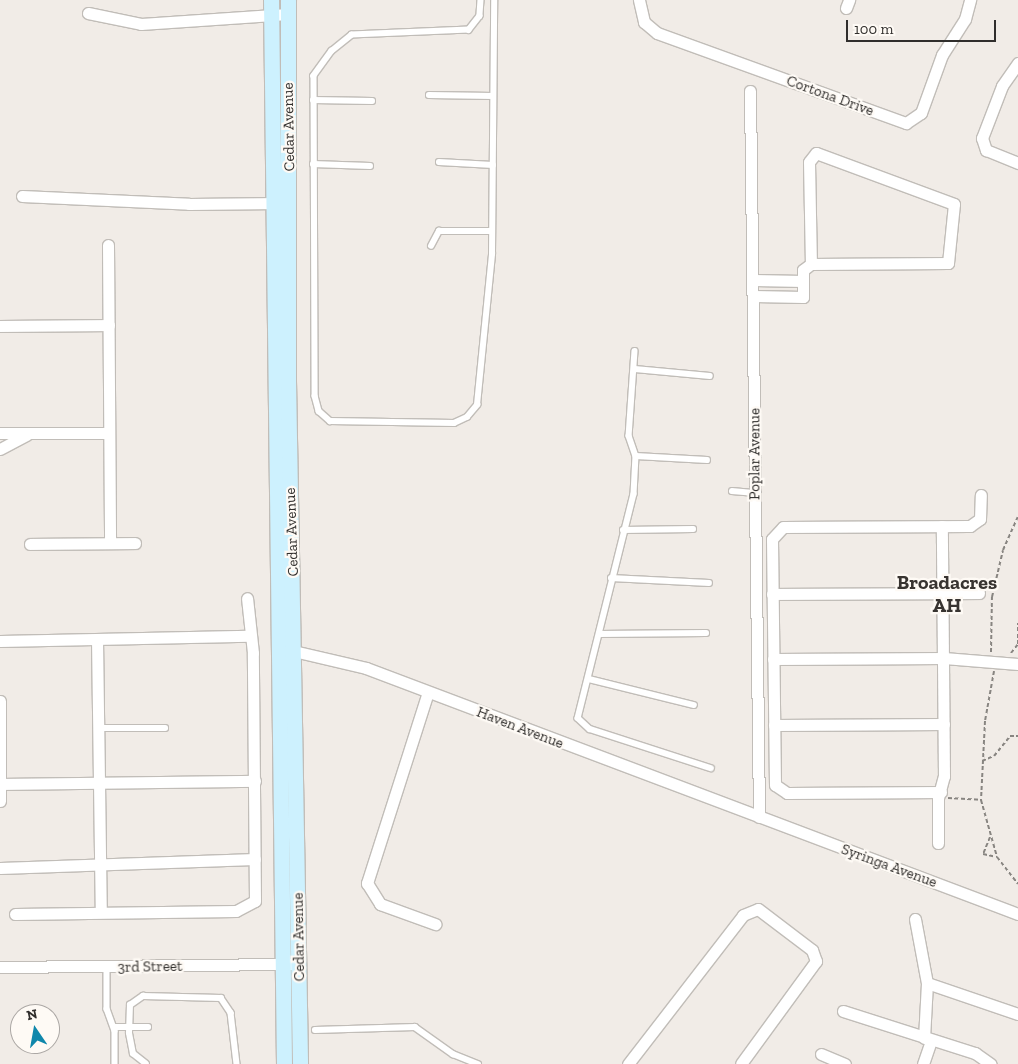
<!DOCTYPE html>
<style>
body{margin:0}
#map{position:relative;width:1018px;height:1064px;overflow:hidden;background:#f1ece7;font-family:"Zilla Slab",serif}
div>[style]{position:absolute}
.path>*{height:2px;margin-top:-1px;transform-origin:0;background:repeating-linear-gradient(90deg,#888581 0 4px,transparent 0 6.5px)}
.roads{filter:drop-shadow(1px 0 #c1bdb8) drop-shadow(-1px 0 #c1bdb8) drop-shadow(0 1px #c1bdb8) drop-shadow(0 -1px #c1bdb8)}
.lane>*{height:5.5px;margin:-2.75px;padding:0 2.75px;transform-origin:2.75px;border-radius:2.75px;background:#fff}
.street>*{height:11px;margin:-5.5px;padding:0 5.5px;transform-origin:5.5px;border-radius:5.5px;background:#fff}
.secondary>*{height:15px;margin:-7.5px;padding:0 7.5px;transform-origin:7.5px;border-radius:7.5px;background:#cdf1fe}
span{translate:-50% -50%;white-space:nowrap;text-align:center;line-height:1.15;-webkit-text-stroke:4.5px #fefaf5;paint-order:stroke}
.street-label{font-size:15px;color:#302e2c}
.district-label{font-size:20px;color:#383431;font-weight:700}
.north{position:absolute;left:10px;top:1004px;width:50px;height:50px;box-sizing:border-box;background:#fefaf5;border:1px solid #aca8a5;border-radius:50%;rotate:348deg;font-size:14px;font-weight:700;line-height:20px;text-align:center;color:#302e2c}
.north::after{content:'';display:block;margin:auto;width:18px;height:22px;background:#0f87ab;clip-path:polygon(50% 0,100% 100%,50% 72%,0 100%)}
.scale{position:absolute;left:846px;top:20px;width:150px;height:22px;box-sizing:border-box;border:2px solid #302e2c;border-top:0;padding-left:6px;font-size:15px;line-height:18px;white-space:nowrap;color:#302e2c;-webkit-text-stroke:4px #fefaf5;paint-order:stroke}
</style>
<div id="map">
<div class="path">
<i style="left:991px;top:652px;width:55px;rotate:-89deg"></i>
<i style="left:992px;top:597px;width:48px;rotate:-76.8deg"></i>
<i style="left:1003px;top:550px;width:36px;rotate:-66deg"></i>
<i style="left:1011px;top:653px;width:11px;rotate:-52deg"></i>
<i style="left:1018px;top:644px;width:21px;rotate:-90deg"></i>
<i style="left:994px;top:671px;width:51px;rotate:100.2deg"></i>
<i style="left:985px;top:721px;width:79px;rotate:92.9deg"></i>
<i style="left:981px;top:800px;width:59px;rotate:74.3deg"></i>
<i style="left:997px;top:857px;width:34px;rotate:52deg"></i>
<i style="left:982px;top:761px;width:13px;rotate:-23deg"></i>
<i style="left:994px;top:756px;width:26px;rotate:-51deg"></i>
<i style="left:1010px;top:736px;width:8px"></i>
<i style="left:948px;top:798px;width:33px;rotate:3deg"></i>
<i style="left:990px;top:837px;width:18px;rotate:112deg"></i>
<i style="left:983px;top:854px;width:14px;rotate:12deg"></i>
</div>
<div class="roads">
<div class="lane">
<i style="left:481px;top:0;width:16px;rotate:94deg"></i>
<i style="left:480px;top:16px;width:18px;rotate:128deg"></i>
<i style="left:469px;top:30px;width:117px;rotate:177.6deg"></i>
<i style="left:352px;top:35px;width:26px;rotate:141deg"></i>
<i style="left:332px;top:51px;width:31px;rotate:126deg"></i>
<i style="left:314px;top:76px;width:320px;rotate:89.8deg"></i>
<i style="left:315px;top:396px;width:16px;rotate:75deg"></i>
<i style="left:319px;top:411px;width:15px;rotate:42deg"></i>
<i style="left:330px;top:421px;width:124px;rotate:0.9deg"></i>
<i style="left:454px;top:423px;width:14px;rotate:-25deg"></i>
<i style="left:467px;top:417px;width:16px;rotate:-50deg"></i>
<i style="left:477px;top:405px;width:152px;rotate:-84.3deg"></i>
<i style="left:492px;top:254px;width:254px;rotate:-89.5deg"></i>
<i style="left:429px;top:95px;width:64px;rotate:0.9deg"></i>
<i style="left:313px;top:100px;width:59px;rotate:1deg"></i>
<i style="left:439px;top:162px;width:54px;rotate:3.2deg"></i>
<i style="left:313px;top:164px;width:57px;rotate:2deg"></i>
<i style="left:431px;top:246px;width:17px;rotate:-62deg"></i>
<i style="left:439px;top:231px;width:53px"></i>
<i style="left:635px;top:351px;width:85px;rotate:94deg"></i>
<i style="left:629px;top:436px;width:21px;rotate:71deg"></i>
<i style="left:636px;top:456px;width:38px;rotate:93deg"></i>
<i style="left:634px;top:494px;width:231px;rotate:104deg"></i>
<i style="left:578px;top:718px;width:16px;rotate:43deg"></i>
<i style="left:590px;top:729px;width:127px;rotate:17.9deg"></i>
<i style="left:635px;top:369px;width:75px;rotate:5.3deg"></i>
<i style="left:636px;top:456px;width:71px;rotate:3.2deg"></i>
<i style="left:732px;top:491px;width:24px;rotate:5deg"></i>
<i style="left:623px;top:530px;width:70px;rotate:-0.8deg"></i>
<i style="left:611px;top:578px;width:98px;rotate:2.9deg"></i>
<i style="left:599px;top:634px;width:107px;rotate:-0.5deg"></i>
<i style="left:589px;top:679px;width:108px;rotate:13.9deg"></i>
<i style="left:98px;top:728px;width:67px"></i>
<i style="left:107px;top:968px;width:41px;rotate:90deg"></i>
<i style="left:107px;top:1009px;width:23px;rotate:70deg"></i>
<i style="left:115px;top:1031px;width:33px;rotate:90deg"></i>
<i style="left:114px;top:1027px;width:34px"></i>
<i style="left:315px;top:1030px;width:100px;rotate:-1.7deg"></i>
<i style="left:415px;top:1027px;width:47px;rotate:35.4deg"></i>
<i style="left:453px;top:1054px;width:27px;rotate:22deg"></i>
<i style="left:146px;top:1064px;width:16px;rotate:-142deg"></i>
<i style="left:133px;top:1054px;width:21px;rotate:-101deg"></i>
<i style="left:129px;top:1033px;width:28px;rotate:-88deg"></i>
<i style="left:130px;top:1005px;width:16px;rotate:-35deg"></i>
<i style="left:143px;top:996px;width:78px;rotate:1.5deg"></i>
<i style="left:221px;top:998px;width:18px;rotate:56deg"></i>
<i style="left:231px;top:1013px;width:51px;rotate:83.3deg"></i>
</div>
<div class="street">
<i style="left:639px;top:0;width:23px;rotate:77deg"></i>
<i style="left:644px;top:22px;width:17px;rotate:40deg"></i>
<i style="left:657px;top:33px;width:265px;rotate:19.9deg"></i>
<i style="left:906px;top:123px;width:18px;rotate:-34deg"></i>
<i style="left:921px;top:113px;width:62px;rotate:-70.1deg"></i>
<i style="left:942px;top:55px;width:43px;rotate:-57.4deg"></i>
<i style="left:965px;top:19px;width:20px;rotate:-75deg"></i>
<i style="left:846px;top:8px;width:9px;rotate:-69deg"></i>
<i style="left:88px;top:13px;width:54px;rotate:11.7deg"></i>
<i style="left:141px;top:24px;width:147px;rotate:-3.9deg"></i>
<i style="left:1018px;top:63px;width:28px;rotate:125deg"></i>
<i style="left:1002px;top:86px;width:56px;rotate:111deg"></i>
<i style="left:982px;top:138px;width:13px;rotate:72deg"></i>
<i style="left:986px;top:150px;width:35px;rotate:22deg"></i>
<i style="left:750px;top:91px;width:726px;rotate:89.29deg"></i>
<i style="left:22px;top:196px;width:167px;rotate:2.7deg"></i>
<i style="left:189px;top:204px;width:91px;rotate:-0.6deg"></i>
<i style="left:108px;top:245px;width:298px;rotate:89.6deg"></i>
<i style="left:754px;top:280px;width:49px;rotate:1.2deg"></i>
<i style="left:754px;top:296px;width:49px;rotate:1.2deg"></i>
<i style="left:803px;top:297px;width:27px;rotate:-90deg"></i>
<i style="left:803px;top:270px;width:10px;rotate:-37deg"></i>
<i style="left:811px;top:264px;width:137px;rotate:-0.4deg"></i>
<i style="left:948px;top:263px;width:59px;rotate:-84.2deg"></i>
<i style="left:954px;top:204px;width:147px;rotate:-159.7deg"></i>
<i style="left:816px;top:153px;width:11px;rotate:128deg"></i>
<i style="left:809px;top:162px;width:102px;rotate:88.9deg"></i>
<i style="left:0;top:326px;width:109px;rotate:-0.5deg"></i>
<i style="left:0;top:433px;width:109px"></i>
<i style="left:0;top:449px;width:30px;rotate:-28deg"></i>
<i style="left:30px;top:544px;width:105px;rotate:-0.5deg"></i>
<i style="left:772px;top:594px;width:207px;rotate:-0.3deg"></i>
<i style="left:97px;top:639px;width:273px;rotate:89.2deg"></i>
<i style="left:0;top:641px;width:249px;rotate:-1.2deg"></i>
<i style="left:285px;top:649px;width:83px;rotate:13.2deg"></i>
<i style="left:366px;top:668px;width:697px;rotate:20.67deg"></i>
<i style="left:773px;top:659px;width:171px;rotate:-0.3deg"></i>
<i style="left:944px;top:658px;width:74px;rotate:4.6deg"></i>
<i style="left:428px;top:692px;width:201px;rotate:107.7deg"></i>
<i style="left:367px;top:883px;width:25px;rotate:58deg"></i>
<i style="left:380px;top:904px;width:59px;rotate:20deg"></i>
<i style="left:0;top:701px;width:100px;rotate:90deg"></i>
<i style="left:774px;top:725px;width:170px;rotate:-0.3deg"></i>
<i style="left:1px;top:784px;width:254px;rotate:-0.7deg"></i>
<i style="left:941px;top:792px;width:154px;rotate:179.6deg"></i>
<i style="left:787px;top:793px;width:14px;rotate:-146deg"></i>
<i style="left:775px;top:785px;width:246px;rotate:-90.7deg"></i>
<i style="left:772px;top:539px;width:16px;rotate:-47deg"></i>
<i style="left:783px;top:527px;width:187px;rotate:-0.3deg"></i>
<i style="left:970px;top:526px;width:12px;rotate:-35deg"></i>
<i style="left:980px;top:519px;width:24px;rotate:-88deg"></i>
<i style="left:938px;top:843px;width:45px;rotate:-90deg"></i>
<i style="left:938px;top:798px;width:23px;rotate:-75deg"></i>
<i style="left:944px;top:776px;width:250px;rotate:-90.5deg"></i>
<i style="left:0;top:868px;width:255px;rotate:-2deg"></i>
<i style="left:15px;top:914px;width:221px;rotate:-0.8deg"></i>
<i style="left:236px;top:911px;width:21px;rotate:-28deg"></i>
<i style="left:255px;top:901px;width:248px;rotate:-90.5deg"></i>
<i style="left:253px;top:653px;width:55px;rotate:-96.2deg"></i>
<i style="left:915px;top:919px;width:65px;rotate:79.4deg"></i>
<i style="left:927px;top:983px;width:55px;rotate:93.1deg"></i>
<i style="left:0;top:967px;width:291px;rotate:-0.6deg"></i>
<i style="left:927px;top:983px;width:96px;rotate:18.8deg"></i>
<i style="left:843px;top:1011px;width:139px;rotate:17.7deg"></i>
<i style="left:975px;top:1053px;width:19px;rotate:35deg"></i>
<i style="left:821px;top:1054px;width:26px;rotate:23deg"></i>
<i style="left:628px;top:1064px;width:188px;rotate:-52.3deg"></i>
<i style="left:743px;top:915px;width:16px;rotate:-22deg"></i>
<i style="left:758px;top:909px;width:68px;rotate:37.2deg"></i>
<i style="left:812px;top:950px;width:12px;rotate:70deg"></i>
<i style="left:816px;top:961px;width:127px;rotate:126.1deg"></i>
<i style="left:923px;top:1064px;width:24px;rotate:-71deg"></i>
</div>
<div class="secondary">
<i style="left:271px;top:0;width:1064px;rotate:89.3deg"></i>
<i style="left:288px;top:0;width:381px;rotate:90deg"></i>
<i style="left:288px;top:381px;width:683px;rotate:88.99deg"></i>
</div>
</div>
<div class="street-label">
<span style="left:830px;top:96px;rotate:20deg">Cortona Drive</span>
<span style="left:289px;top:127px;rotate:-91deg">Cedar Avenue</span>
<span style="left:755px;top:454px;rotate:-90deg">Poplar Avenue</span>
<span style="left:292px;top:532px;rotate:-92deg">Cedar Avenue</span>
<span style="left:520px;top:728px;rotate:21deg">Haven Avenue</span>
<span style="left:889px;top:866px;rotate:20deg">Syringa Avenue</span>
<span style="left:299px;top:937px;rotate:-91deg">Cedar Avenue</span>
<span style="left:150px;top:967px;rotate:-1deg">3rd Street</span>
</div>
<div class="district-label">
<span style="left:947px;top:594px">Broadacres<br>AH</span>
</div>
<div class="north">N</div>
<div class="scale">100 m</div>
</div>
